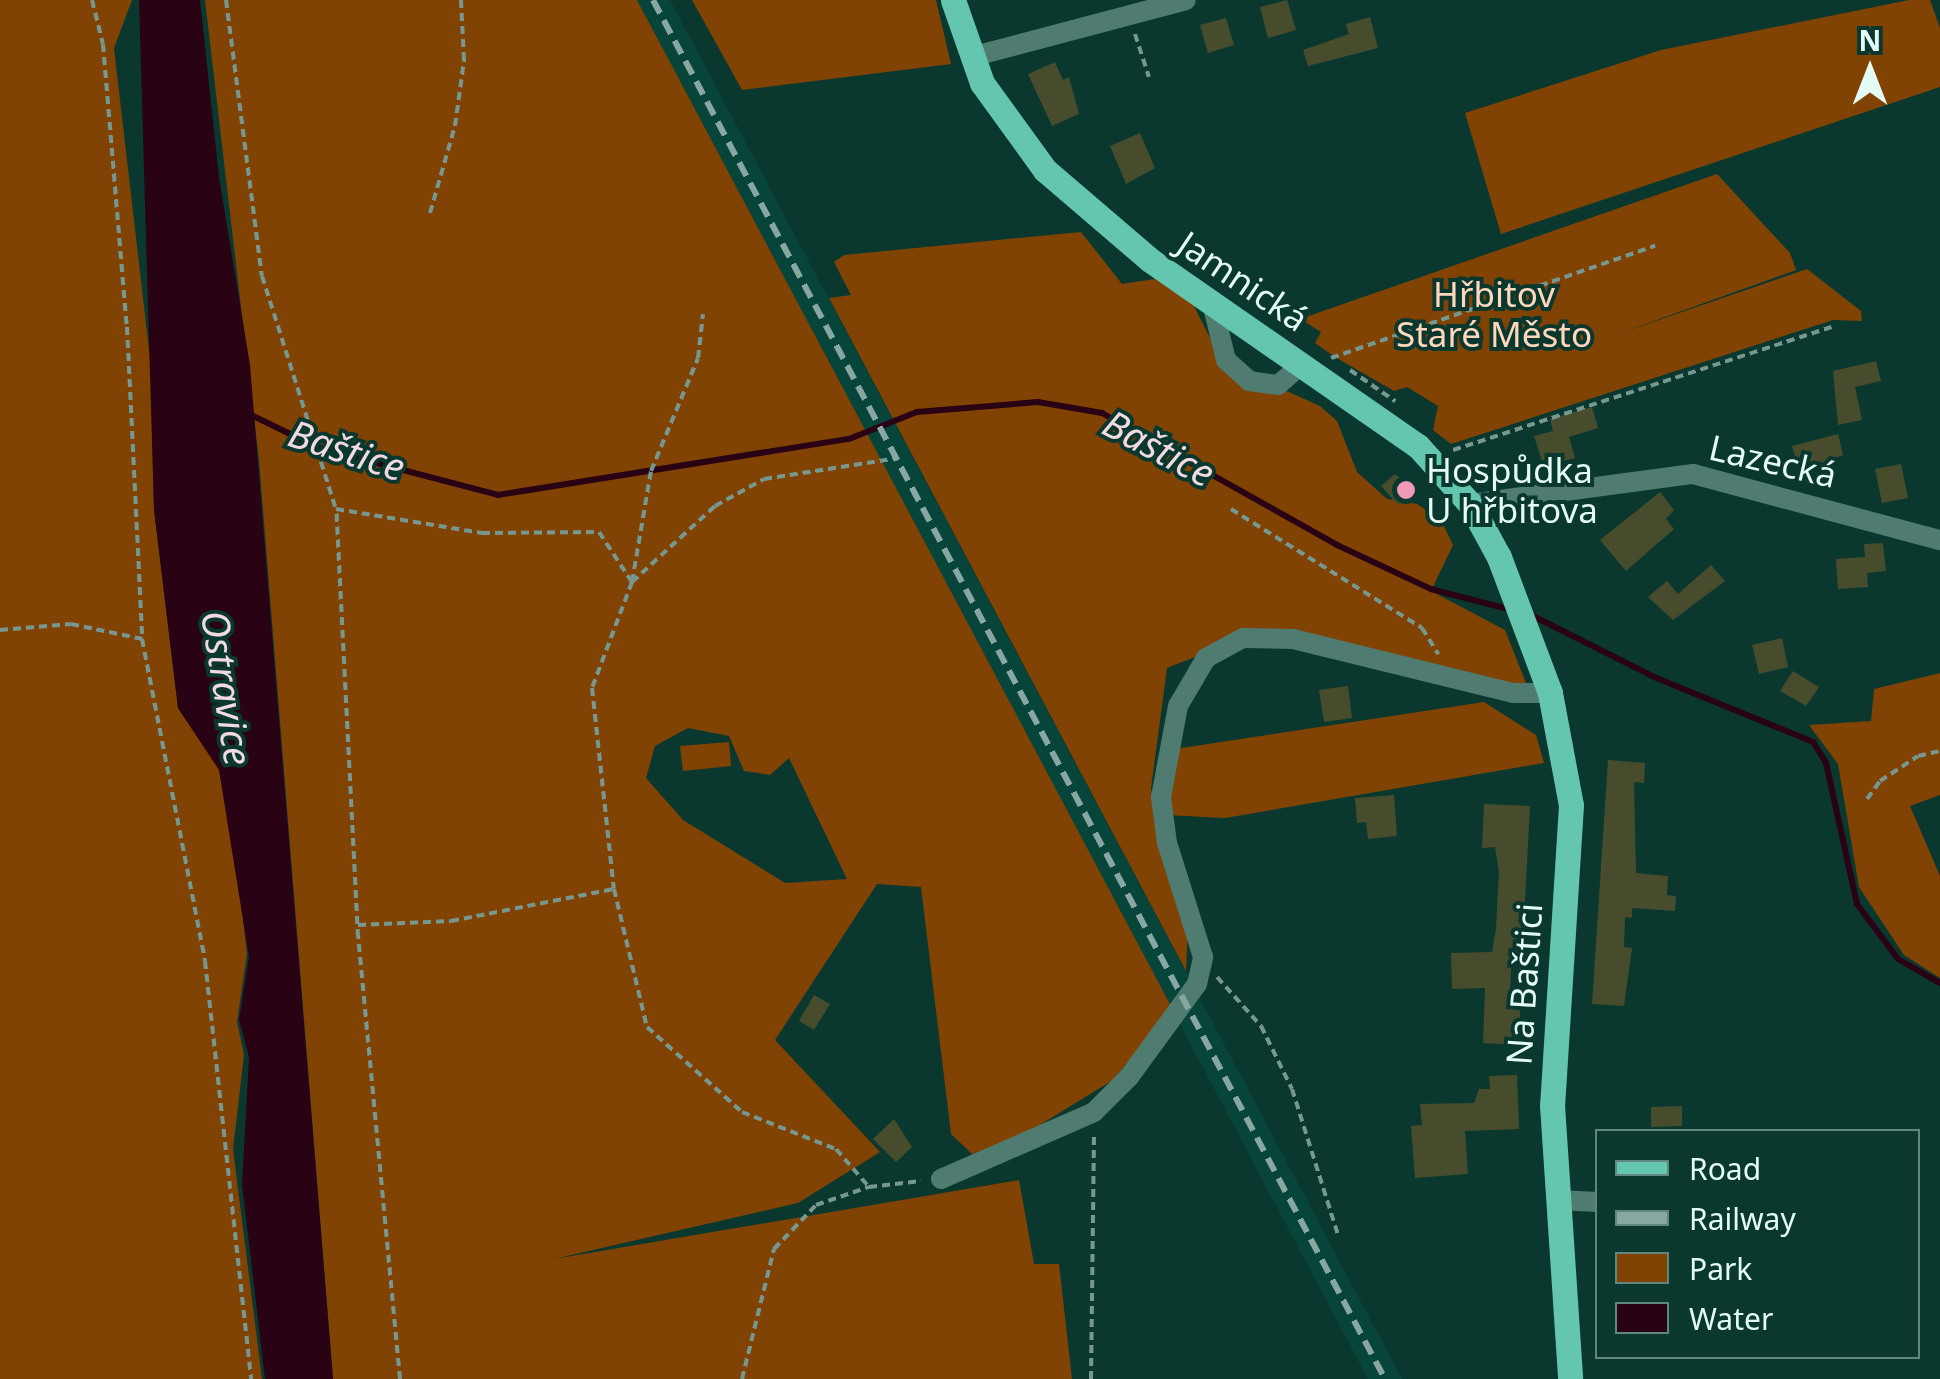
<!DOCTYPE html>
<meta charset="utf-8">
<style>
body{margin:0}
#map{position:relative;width:1940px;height:1379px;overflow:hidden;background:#0a382f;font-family:"Noto Sans",sans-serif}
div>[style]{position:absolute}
.built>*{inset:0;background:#074439}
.green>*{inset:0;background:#814303}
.water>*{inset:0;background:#290214}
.stream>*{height:6px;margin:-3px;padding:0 3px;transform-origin:3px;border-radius:3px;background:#290214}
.building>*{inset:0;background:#474d2c}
.path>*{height:4px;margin-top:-2px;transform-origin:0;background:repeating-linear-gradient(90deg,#769891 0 8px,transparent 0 13px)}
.minor>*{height:20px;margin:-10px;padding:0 10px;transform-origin:10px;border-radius:10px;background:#4f7b70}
.major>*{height:25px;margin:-12.5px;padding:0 12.5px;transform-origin:12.5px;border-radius:12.5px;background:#65c6b0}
.rail>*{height:6px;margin-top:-3px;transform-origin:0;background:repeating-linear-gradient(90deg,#87a7a0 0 15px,transparent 0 23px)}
.dots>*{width:28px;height:28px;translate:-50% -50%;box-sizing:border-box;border:5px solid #0a382f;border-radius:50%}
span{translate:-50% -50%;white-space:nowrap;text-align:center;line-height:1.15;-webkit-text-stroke:8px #0a382f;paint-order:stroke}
.street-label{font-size:35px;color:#e4faf4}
.park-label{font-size:35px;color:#ffd7bb}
.poi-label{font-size:35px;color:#e4faf4}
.left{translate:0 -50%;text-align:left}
.water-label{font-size:38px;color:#f2dae1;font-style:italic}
.legend{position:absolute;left:1595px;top:1129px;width:325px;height:230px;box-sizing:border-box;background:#0a382f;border:2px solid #61867e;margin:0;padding:12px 18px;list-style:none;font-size:30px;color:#e4faf4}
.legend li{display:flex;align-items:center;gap:20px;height:50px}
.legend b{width:50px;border:2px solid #61867e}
.north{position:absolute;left:1820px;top:20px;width:100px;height:100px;-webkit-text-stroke:8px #0a382f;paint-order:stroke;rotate:0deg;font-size:28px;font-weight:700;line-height:40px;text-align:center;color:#e4faf4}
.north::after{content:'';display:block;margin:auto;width:35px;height:45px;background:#e4faf4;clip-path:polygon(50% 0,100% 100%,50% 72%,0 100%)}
</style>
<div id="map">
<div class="built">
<i style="clip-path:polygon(637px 0,670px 0,1402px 1379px,1368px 1379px)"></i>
</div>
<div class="green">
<i style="clip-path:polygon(0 0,132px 0,114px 48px,152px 376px,154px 510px,178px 708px,219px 769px,235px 851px,247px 954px,237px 1022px,244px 1055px,233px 1149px,262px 1379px,0 1379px)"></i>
<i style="clip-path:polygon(evenodd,205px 0,637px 0,1172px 1008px,1113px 1080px,1015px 1140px,972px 1154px,951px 1134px,921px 887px,877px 884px,775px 1040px,880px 1152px,798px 1203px,554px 1259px,1019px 1180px,1034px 1264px,1059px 1264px,1072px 1379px,333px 1379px,259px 460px,205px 0,688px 728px,729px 736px,744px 771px,770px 775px,789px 758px,847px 879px,785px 883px,683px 820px,646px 778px,655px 746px,688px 728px)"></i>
<i style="clip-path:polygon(692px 0,936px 0,951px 64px,742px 90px)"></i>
<i style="clip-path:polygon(1909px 0,1930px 0,1940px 28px,1940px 87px,1501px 234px,1465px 113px,1661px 50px)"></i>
<i style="clip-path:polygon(1717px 174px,1790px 253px,1796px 270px,1615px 335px,1807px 269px,1861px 311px,1862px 321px,1833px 320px,1451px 444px,1433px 430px,1438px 406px,1407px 387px,1394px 391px,1335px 357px,1315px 343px,1321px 332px,1300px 319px)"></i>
<i style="clip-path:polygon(1081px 232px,1122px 284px,1155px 279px,1193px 304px,1222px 362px,1320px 406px,1337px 421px,1357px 472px,1387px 499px,1417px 504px,1441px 520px,1453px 545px,1431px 591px,1505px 630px,1530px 693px,1243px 638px,1167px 668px,1151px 788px,1166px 870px,1188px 926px,1186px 971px,829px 298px,851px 295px,834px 262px,844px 255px)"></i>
<i style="clip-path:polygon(1940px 673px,1940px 795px,1910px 806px,1940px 876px,1940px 978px,1904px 955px,1859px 887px,1838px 764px,1809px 725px,1871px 721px,1874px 689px)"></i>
<i style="clip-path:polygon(1484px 702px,1536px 735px,1544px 763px,1225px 818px,1166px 815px,1175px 749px)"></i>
<i style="clip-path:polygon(729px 742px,731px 766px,683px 771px,680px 746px)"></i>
</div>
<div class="water">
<i style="clip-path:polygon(139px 0,200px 0,219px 177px,250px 365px,333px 1379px,265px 1379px,242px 1184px,249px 1057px,239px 1020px,249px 957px,219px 770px,178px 708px,154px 510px)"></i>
</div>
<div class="stream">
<i style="left:251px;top:415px;width:76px;rotate:25.9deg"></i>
<i style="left:319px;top:448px;width:185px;rotate:14.7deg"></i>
<i style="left:498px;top:495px;width:355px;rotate:-9.1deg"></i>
<i style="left:849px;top:439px;width:73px;rotate:-21.7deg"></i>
<i style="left:917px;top:412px;width:121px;rotate:-4.7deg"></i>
<i style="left:1038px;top:402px;width:65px;rotate:9.8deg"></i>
<i style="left:1102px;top:413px;width:270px;rotate:29.3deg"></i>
<i style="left:1337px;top:545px;width:104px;rotate:25.1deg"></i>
<i style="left:1431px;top:589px;width:84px;rotate:14.5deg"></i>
<i style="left:1529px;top:614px;width:140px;rotate:26.7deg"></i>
<i style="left:1654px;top:677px;width:172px;rotate:22.2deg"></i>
<i style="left:1813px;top:742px;width:25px;rotate:58deg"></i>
<i style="left:1826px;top:763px;width:144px;rotate:77.6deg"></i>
<i style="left:1857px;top:904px;width:69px;rotate:53.3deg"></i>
<i style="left:1898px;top:959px;width:48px;rotate:29.7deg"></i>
</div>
<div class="building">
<i style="clip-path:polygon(1287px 0,1296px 30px,1268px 38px,1260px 7px)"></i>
<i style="clip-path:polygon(1370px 17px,1378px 48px,1308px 66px,1303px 50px,1349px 34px,1346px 24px)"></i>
<i style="clip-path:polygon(1226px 18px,1234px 45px,1208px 53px,1200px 25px)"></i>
<i style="clip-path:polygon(1055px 62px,1063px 80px,1069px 77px,1079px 114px,1052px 126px,1028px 74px)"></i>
<i style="clip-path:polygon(1140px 133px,1155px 168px,1126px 184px,1110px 146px)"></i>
<i style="clip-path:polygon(1876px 361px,1881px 381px,1855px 387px,1862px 420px,1838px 425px,1833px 371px)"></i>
<i style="clip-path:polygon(1592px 407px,1598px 428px,1569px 437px,1575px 458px,1544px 467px,1534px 436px,1553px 431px,1550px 419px)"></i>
<i style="clip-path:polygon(1838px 434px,1843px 455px,1799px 473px,1792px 446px)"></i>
<i style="clip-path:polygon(1901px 464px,1908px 498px,1882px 503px,1875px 469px)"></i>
<i style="clip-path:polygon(1395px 474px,1415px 490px,1398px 505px,1381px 486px)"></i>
<i style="clip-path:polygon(1660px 492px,1674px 510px,1666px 519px,1674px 529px,1626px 571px,1600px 540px)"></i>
<i style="clip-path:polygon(1883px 543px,1886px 571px,1867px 573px,1868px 587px,1838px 589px,1836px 559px,1865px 557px,1864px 544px)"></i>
<i style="clip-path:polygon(1711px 565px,1725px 581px,1673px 620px,1648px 597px,1667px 581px,1678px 594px)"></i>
<i style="clip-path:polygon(1782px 638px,1788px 667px,1759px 674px,1752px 645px)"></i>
<i style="clip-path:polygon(1793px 671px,1819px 687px,1806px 706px,1780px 691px)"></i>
<i style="clip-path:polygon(1348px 686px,1352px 718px,1324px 722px,1319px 690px)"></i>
<i style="clip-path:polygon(1608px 760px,1645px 763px,1644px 783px,1634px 782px,1636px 873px,1668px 876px,1667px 895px,1676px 896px,1675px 911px,1632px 908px,1632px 918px,1625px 917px,1624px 947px,1632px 948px,1624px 1006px,1592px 1004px)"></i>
<i style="clip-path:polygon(1394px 795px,1397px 836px,1368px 839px,1366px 822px,1357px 823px,1355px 798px)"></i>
<i style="clip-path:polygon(1484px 804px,1530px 806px,1522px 957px,1512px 956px,1510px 988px,1521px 989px,1519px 1045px,1483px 1043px,1485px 988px,1452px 989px,1451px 953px,1492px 952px,1496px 928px,1499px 872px,1495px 847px,1482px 848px)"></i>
<i style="clip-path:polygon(814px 995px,830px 1004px,814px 1030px,799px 1021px)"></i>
<i style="clip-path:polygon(1517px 1075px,1519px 1129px,1465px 1131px,1468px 1174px,1415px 1178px,1411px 1126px,1422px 1125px,1420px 1104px,1474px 1103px,1479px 1089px,1490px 1089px,1489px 1076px)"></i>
<i style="clip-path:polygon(1682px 1106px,1682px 1126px,1651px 1127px,1651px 1107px)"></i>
<i style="clip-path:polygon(894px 1119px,912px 1147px,896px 1162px,873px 1139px)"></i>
</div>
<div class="path">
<i style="left:92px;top:0;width:45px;rotate:76deg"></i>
<i style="left:103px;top:44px;width:284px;rotate:85.2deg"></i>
<i style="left:127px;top:327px;width:312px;rotate:87.2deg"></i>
<i style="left:142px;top:639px;width:328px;rotate:78.9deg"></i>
<i style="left:205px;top:961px;width:421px;rotate:83.7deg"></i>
<i style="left:226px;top:0;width:278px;rotate:82.6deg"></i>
<i style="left:262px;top:276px;width:244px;rotate:72.4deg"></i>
<i style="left:1135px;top:34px;width:45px;rotate:72deg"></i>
<i style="left:430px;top:213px;width:91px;rotate:-74deg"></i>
<i style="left:455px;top:126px;width:67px;rotate:-82.2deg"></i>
<i style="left:464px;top:60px;width:60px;rotate:-92.9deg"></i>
<i style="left:1331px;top:358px;width:343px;rotate:-19.1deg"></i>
<i style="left:1350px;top:370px;width:55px;rotate:34.6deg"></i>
<i style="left:1453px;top:450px;width:398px;rotate:-18deg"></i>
<i style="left:1231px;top:509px;width:225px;rotate:31.9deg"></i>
<i style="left:1422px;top:628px;width:31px;rotate:58deg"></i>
<i style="left:632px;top:582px;width:113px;rotate:-42.5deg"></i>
<i style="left:715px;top:506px;width:56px;rotate:-28.9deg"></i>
<i style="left:764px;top:479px;width:136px;rotate:-8.9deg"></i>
<i style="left:632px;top:582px;width:113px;rotate:-80.3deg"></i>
<i style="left:651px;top:471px;width:122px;rotate:-67.4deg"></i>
<i style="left:698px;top:358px;width:44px;rotate:-83.5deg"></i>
<i style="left:0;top:630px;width:71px;rotate:-4.8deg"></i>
<i style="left:71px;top:624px;width:73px;rotate:11.9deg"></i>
<i style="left:1867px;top:799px;width:22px;rotate:-54deg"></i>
<i style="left:1880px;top:781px;width:45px;rotate:-33.3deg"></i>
<i style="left:1918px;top:756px;width:23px;rotate:-13deg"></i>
<i style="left:358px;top:925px;width:93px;rotate:-2.5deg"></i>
<i style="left:451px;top:921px;width:166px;rotate:-11.1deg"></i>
<i style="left:1217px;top:977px;width:66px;rotate:48.1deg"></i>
<i style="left:1261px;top:1026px;width:70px;rotate:63.8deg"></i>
<i style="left:1292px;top:1089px;width:153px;rotate:72.5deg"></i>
<i style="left:400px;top:1379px;width:444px;rotate:-95.4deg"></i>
<i style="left:358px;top:937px;width:429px;rotate:-92.9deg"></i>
<i style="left:336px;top:509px;width:148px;rotate:9.3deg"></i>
<i style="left:482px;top:533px;width:117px;rotate:-0.5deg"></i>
<i style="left:599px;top:532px;width:60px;rotate:56.6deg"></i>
<i style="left:632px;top:582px;width:113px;rotate:110.7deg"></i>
<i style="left:592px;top:688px;width:202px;rotate:83.8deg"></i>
<i style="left:614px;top:889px;width:142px;rotate:76.6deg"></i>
<i style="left:647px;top:1027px;width:127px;rotate:41.8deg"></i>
<i style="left:742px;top:1112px;width:101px;rotate:21.5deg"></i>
<i style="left:836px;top:1149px;width:50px;rotate:49deg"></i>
<i style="left:742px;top:1379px;width:134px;rotate:-76.2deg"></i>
<i style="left:774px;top:1249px;width:61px;rotate:-46.3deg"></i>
<i style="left:816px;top:1205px;width:56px;rotate:-18.8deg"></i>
<i style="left:869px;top:1187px;width:52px;rotate:-6.6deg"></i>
<i style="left:1091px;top:1379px;width:247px;rotate:-89.3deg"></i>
</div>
<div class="minor">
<i style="left:971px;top:57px;width:222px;rotate:-14.8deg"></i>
<i style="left:1212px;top:303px;width:59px;rotate:76.2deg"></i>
<i style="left:1226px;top:360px;width:31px;rotate:42deg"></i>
<i style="left:1249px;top:381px;width:29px;rotate:8deg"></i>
<i style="left:1278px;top:385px;width:32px;rotate:-41deg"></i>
<i style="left:1470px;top:504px;width:225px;rotate:-7.7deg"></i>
<i style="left:1693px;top:474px;width:256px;rotate:15deg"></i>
<i style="left:941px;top:1179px;width:167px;rotate:-23.6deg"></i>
<i style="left:1094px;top:1112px;width:49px;rotate:-45deg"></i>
<i style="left:1129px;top:1077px;width:115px;rotate:-53.8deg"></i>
<i style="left:1197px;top:984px;width:28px;rotate:-77deg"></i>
<i style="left:1203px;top:957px;width:120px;rotate:-107.5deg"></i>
<i style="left:1167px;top:843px;width:46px;rotate:-97.4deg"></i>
<i style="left:1161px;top:797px;width:93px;rotate:-79.4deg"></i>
<i style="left:1178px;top:706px;width:56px;rotate:-59.7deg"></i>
<i style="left:1206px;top:658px;width:42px;rotate:-28.4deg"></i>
<i style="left:1243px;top:638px;width:50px;rotate:1.1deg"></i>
<i style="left:1293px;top:639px;width:227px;rotate:13.8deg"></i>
<i style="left:1513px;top:693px;width:37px"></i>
<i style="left:1557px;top:1200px;width:41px;rotate:2.8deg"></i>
</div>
<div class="major">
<i style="left:953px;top:0;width:88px;rotate:70.7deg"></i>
<i style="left:982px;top:83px;width:107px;rotate:54.1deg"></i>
<i style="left:1045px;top:170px;width:138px;rotate:40.6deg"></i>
<i style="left:1150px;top:260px;width:326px;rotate:34.8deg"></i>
<i style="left:1418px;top:446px;width:78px;rotate:48.1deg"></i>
<i style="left:1470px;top:504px;width:60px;rotate:61.3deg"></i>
<i style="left:1499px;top:557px;width:145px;rotate:69.4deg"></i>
<i style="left:1550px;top:693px;width:114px;rotate:79.4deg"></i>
<i style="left:1571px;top:805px;width:301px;rotate:93.6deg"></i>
<i style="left:1552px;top:1105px;width:275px;rotate:86.2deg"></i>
</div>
<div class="rail">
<i style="left:653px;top:0;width:1561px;rotate:62.04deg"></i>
</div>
<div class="dots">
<i style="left:1406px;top:490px;background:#ef9ab8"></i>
</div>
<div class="street-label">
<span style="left:1243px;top:281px;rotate:34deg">Jamnická</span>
<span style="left:1773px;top:461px;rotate:13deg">Lazecká</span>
<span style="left:1524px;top:984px;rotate:-86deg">Na Baštici</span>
</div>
<div class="park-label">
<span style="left:1494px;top:314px">Hřbitov<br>Staré Město</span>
</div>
<div class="poi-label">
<span class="left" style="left:1426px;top:490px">Hospůdka<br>U hřbitova</span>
</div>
<div class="water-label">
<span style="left:1159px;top:448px;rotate:28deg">Baštice</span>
<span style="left:347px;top:450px;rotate:18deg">Baštice</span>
<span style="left:227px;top:688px;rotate:81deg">Ostravice</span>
</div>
<ul class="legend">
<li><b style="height:12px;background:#65c6b0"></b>Road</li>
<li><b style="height:12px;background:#87a7a0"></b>Railway</li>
<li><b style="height:28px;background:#814303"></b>Park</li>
<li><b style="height:28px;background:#290214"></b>Water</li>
</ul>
<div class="north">N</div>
</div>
